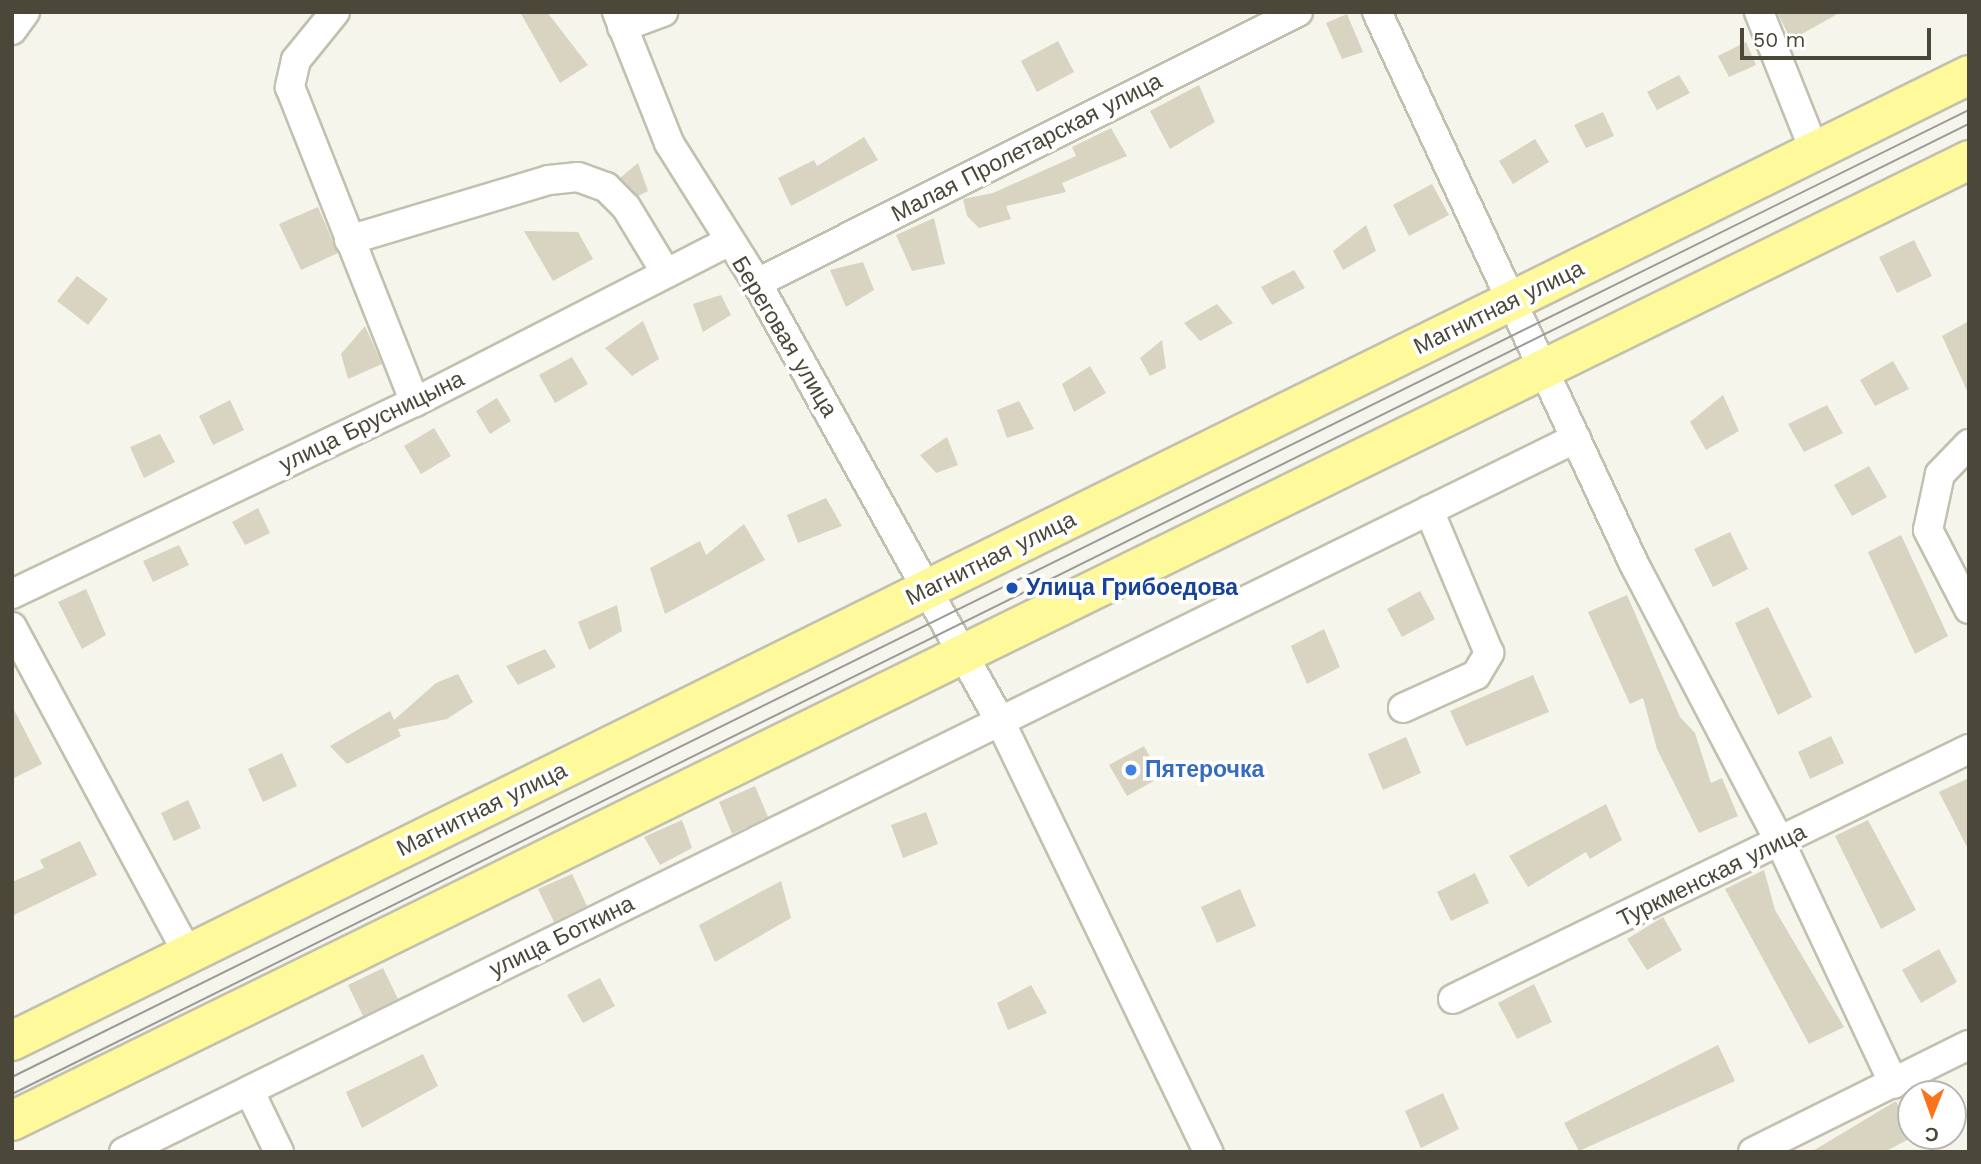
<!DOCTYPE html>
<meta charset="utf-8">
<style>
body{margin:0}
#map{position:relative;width:1981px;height:1164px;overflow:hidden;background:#f6f5ec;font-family:"Work Sans",sans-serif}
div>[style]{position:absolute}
.building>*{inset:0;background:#d8d4c1}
.roads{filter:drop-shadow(2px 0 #c2c0ae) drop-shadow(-2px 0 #c2c0ae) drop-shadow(0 2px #c2c0ae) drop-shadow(0 -2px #c2c0ae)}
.street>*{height:28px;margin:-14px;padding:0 14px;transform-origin:14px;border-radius:14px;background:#fff}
.primary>*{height:38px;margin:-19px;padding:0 19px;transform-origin:19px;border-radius:19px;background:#fefa9c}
.tram>*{height:2px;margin:-1px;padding:0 1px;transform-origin:1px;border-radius:1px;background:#9a9a9a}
.dots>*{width:19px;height:19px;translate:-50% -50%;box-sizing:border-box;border:4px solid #fff;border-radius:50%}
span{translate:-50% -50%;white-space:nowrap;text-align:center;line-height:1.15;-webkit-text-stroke:7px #fff;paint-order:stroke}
.street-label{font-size:23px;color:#4b4839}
.transit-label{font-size:23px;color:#164399;font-weight:700}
.left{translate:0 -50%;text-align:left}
.shop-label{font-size:23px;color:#366cbe;font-weight:700}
.frame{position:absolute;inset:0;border:14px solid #4b4839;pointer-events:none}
.north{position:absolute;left:1897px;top:1080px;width:70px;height:70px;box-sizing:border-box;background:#fff;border:2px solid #b7b6b0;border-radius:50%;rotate:181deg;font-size:19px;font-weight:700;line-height:28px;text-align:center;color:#4b4839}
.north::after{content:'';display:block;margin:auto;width:24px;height:32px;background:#fa741e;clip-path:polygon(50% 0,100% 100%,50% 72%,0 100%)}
.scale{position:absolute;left:1740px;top:28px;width:191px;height:32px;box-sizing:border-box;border:4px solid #4b4839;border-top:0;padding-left:9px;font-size:21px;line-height:24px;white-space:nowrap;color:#4b4839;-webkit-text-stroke:5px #fff;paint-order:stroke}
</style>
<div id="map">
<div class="building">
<i style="clip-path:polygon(520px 12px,547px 12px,588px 65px,560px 83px)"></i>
<i style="clip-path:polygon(1777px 12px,1841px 12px,1791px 40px)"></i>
<i style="clip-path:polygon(1347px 14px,1363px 52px,1342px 59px,1326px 23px)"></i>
<i style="clip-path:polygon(1058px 41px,1074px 72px,1037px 92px,1021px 61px)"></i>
<i style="clip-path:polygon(1746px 42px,1756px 65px,1729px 77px,1718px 56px)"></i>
<i style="clip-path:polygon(1679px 75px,1690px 93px,1657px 110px,1647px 92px)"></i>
<i style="clip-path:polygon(1199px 85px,1215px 122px,1170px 149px,1150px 111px)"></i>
<i style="clip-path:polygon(1603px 112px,1614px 136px,1586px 148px,1574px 125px)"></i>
<i style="clip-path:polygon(1111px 128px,1127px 156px,1062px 183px,1066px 192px,1006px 206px,1011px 219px,979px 228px,967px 216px,963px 199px,993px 193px,1076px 156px,1072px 147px)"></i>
<i style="clip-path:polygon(864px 137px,878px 160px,791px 206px,778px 178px,814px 160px,817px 166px)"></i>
<i style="clip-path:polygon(1535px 139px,1549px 162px,1513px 184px,1499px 161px)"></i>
<i style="clip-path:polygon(638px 163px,648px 191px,638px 196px,620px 178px)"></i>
<i style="clip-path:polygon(1432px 184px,1449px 215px,1409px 236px,1393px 205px)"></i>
<i style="clip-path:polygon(318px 207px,338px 253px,301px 270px,279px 224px)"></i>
<i style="clip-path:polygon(934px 218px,945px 264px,912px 271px,896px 235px)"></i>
<i style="clip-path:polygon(1366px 225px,1376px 251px,1343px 270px,1333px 251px)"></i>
<i style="clip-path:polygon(524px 231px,578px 232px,593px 259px,553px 281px)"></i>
<i style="clip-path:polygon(1914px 240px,1932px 276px,1897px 293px,1879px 257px)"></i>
<i style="clip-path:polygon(863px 262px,874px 290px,846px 307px,830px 270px)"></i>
<i style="clip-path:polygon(1294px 270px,1305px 288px,1272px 305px,1261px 287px)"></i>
<i style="clip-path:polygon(77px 276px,108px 299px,88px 325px,57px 301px)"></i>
<i style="clip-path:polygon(721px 295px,731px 315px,703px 332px,693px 304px)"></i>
<i style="clip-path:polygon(1217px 304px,1233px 323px,1200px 341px,1184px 323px)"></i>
<i style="clip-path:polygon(643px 321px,659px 359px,632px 376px,605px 348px)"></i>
<i style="clip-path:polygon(1969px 321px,1969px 395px,1942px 336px)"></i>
<i style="clip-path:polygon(365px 326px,382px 364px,348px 379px,341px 354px)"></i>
<i style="clip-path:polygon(1162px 340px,1166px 368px,1150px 376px,1140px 358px)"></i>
<i style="clip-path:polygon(572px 357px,588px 384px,555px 403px,539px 375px)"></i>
<i style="clip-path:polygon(1893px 361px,1909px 389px,1875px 406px,1860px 380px)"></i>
<i style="clip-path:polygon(1090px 366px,1106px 393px,1074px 412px,1062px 384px)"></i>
<i style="clip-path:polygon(1723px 395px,1739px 431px,1706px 450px,1690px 422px)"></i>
<i style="clip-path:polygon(497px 398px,511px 421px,490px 434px,476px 411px)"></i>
<i style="clip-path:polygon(230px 400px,244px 430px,213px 445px,199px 416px)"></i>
<i style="clip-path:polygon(1019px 401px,1034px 429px,1007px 438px,997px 410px)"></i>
<i style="clip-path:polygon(1827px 405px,1843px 433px,1804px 452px,1788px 424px)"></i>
<i style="clip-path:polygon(434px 428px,451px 456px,421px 474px,404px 446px)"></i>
<i style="clip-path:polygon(160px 434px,175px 462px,144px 478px,130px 447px)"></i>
<i style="clip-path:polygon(947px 437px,958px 465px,936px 473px,920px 455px)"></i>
<i style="clip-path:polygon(1869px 466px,1887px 497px,1852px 516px,1834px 485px)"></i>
<i style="clip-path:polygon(826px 498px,842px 526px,798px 543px,787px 515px)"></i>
<i style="clip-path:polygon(258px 508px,270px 533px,245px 545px,232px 522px)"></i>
<i style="clip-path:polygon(744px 524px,765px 560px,665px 614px,650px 568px,700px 541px,706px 555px)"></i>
<i style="clip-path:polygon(1730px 532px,1748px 569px,1713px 587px,1694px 549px)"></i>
<i style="clip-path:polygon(1901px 535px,1948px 636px,1915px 654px,1868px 552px)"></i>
<i style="clip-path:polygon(179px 545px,189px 565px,153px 582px,143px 561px)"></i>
<i style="clip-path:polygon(86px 589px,106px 635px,82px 649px,58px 602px)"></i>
<i style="clip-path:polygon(1420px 591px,1435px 619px,1402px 637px,1387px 609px)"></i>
<i style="clip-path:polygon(1627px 595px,1680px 717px,1695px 733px,1711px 783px,1722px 778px,1738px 816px,1699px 833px,1657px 749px,1643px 698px,1630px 704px,1588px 612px)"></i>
<i style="clip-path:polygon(617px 605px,622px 631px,589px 650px,578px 622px)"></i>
<i style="clip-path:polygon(1768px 607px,1812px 697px,1778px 715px,1735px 623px)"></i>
<i style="clip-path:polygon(1324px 629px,1340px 667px,1307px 684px,1291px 646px)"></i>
<i style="clip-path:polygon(545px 649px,556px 667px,518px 685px,506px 666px)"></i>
<i style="clip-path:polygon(458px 674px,473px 702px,447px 719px,398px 729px,401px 736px,347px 764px,330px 746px,390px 711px,394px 720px,436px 683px)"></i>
<i style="clip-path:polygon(1533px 675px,1549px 712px,1466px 746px,1450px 711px)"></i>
<i style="clip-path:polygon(12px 706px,42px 764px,12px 779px)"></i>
<i style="clip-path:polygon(1831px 736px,1844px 763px,1810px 779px,1798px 752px)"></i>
<i style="clip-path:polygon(1406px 737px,1421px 773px,1383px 790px,1368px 754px)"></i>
<i style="clip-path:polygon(1144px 746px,1161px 777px,1127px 796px,1109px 765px)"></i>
<i style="clip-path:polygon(282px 753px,297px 786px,263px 802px,248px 769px)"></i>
<i style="clip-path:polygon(1969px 778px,1969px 851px,1939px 792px)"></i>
<i style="clip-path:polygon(755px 786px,768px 817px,732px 834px,719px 802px)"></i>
<i style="clip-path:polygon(188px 800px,201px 828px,174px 841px,161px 813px)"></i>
<i style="clip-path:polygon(1606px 804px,1622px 840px,1590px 859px,1586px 852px,1528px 887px,1509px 856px)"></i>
<i style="clip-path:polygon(926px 812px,938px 844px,903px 858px,891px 825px)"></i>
<i style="clip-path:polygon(682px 820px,692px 848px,660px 865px,644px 837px)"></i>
<i style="clip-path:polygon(1868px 820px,1916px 910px,1881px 929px,1835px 836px)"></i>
<i style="clip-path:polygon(80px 841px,97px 875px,12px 916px,12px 882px,44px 868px,40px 860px)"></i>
<i style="clip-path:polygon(1764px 870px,1775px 910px,1844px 1027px,1809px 1044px,1725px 889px)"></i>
<i style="clip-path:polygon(1475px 873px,1489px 903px,1451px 921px,1437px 892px)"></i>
<i style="clip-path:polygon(572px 874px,587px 906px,554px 922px,538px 889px)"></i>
<i style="clip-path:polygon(781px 881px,791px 918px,715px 962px,699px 925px)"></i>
<i style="clip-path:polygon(1240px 889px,1256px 926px,1217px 943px,1201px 907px)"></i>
<i style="clip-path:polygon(1663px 917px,1682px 950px,1647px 970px,1627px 939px)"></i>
<i style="clip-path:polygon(1939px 949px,1957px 982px,1921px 1003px,1902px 970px)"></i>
<i style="clip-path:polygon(383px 968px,398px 999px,363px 1016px,348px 985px)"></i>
<i style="clip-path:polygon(600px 978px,615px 1006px,583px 1023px,567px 995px)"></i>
<i style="clip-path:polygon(1534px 984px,1552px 1022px,1517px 1039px,1498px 1003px)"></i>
<i style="clip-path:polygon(1031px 985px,1047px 1013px,1008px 1030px,997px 1003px)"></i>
<i style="clip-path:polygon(1718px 1045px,1735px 1081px,1579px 1151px,1564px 1123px)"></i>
<i style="clip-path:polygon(423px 1054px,438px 1086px,362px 1128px,346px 1092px)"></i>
<i style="clip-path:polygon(1443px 1093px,1459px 1129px,1421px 1148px,1405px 1111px)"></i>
<i style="clip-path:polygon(1896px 1101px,1913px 1137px,1884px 1152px,1811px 1152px)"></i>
</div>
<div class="roads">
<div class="street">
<i style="left:335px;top:12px;width:62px;rotate:129.1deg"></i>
<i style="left:296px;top:60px;width:28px;rotate:103deg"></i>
<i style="left:290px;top:87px;width:339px;rotate:68.4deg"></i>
<i style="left:617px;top:12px;width:141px;rotate:68.3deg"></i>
<i style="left:669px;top:143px;width:165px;rotate:57.8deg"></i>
<i style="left:757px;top:283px;width:501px;rotate:60.98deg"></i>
<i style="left:1000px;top:721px;width:479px;rotate:64.2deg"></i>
<i style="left:1377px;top:12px;width:609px;rotate:65.03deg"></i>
<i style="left:1634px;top:564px;width:316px;rotate:62.3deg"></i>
<i style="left:1781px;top:844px;width:265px;rotate:64.8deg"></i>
<i style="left:1759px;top:12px;width:151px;rotate:68.2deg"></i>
<i style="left:622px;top:27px;width:44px;rotate:-20.1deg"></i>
<i style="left:12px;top:30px;width:22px;rotate:-54deg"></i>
<i style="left:349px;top:240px;width:209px;rotate:-16.7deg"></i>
<i style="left:549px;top:180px;width:29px;rotate:-6deg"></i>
<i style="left:578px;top:177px;width:30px;rotate:20deg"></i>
<i style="left:606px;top:187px;width:28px;rotate:45deg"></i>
<i style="left:626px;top:207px;width:77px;rotate:58.8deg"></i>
<i style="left:757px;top:283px;width:605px;rotate:-26.61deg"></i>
<i style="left:1969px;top:444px;width:42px;rotate:134deg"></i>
<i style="left:1940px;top:474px;width:57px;rotate:102.1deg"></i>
<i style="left:1928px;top:530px;width:89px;rotate:62.6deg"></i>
<i style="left:12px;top:594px;width:446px;rotate:-25.5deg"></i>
<i style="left:415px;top:402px;width:351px;rotate:-27.1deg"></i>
<i style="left:12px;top:627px;width:371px;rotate:61.7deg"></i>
<i style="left:1403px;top:708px;width:80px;rotate:-24.3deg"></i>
<i style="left:1476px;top:675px;width:26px;rotate:-59deg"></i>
<i style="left:1489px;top:653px;width:155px;rotate:-112.8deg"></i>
<i style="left:1453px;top:999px;width:573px;rotate:-25.85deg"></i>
<i style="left:250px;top:1092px;width:67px;rotate:64.2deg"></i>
<i style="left:124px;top:1152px;width:1618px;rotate:-26.18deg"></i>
<i style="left:1753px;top:1152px;width:241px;rotate:-26.4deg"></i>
</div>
<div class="primary">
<i style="left:12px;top:1041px;width:2182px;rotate:-26.27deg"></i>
<i style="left:12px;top:1121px;width:2180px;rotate:-26.15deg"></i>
</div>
</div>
<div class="tram">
<i style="left:12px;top:1077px;width:2183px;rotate:-26.3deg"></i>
<i style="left:12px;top:1094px;width:2184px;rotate:-26.37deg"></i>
</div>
<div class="dots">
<i style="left:1012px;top:588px;background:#1a4fb4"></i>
<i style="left:1131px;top:770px;background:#3f7fe0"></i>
</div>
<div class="street-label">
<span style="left:1027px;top:148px;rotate:-27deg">Малая Пролетарская улица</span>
<span style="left:1499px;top:308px;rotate:-26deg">Магнитная улица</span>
<span style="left:784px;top:337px;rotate:59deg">Береговая улица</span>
<span style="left:372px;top:422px;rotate:-26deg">улица Брусницына</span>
<span style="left:991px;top:559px;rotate:-26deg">Магнитная улица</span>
<span style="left:482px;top:810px;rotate:-26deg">Магнитная улица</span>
<span style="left:1712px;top:876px;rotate:-26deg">Туркменская улица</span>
<span style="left:562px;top:937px;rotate:-26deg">улица Боткина</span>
</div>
<div class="transit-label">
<span class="left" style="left:1026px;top:588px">Улица Грибоедова</span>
</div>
<div class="shop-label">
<span class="left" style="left:1145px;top:770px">Пятерочка</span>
</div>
<div class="frame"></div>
<div class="north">С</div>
<div class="scale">50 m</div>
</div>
